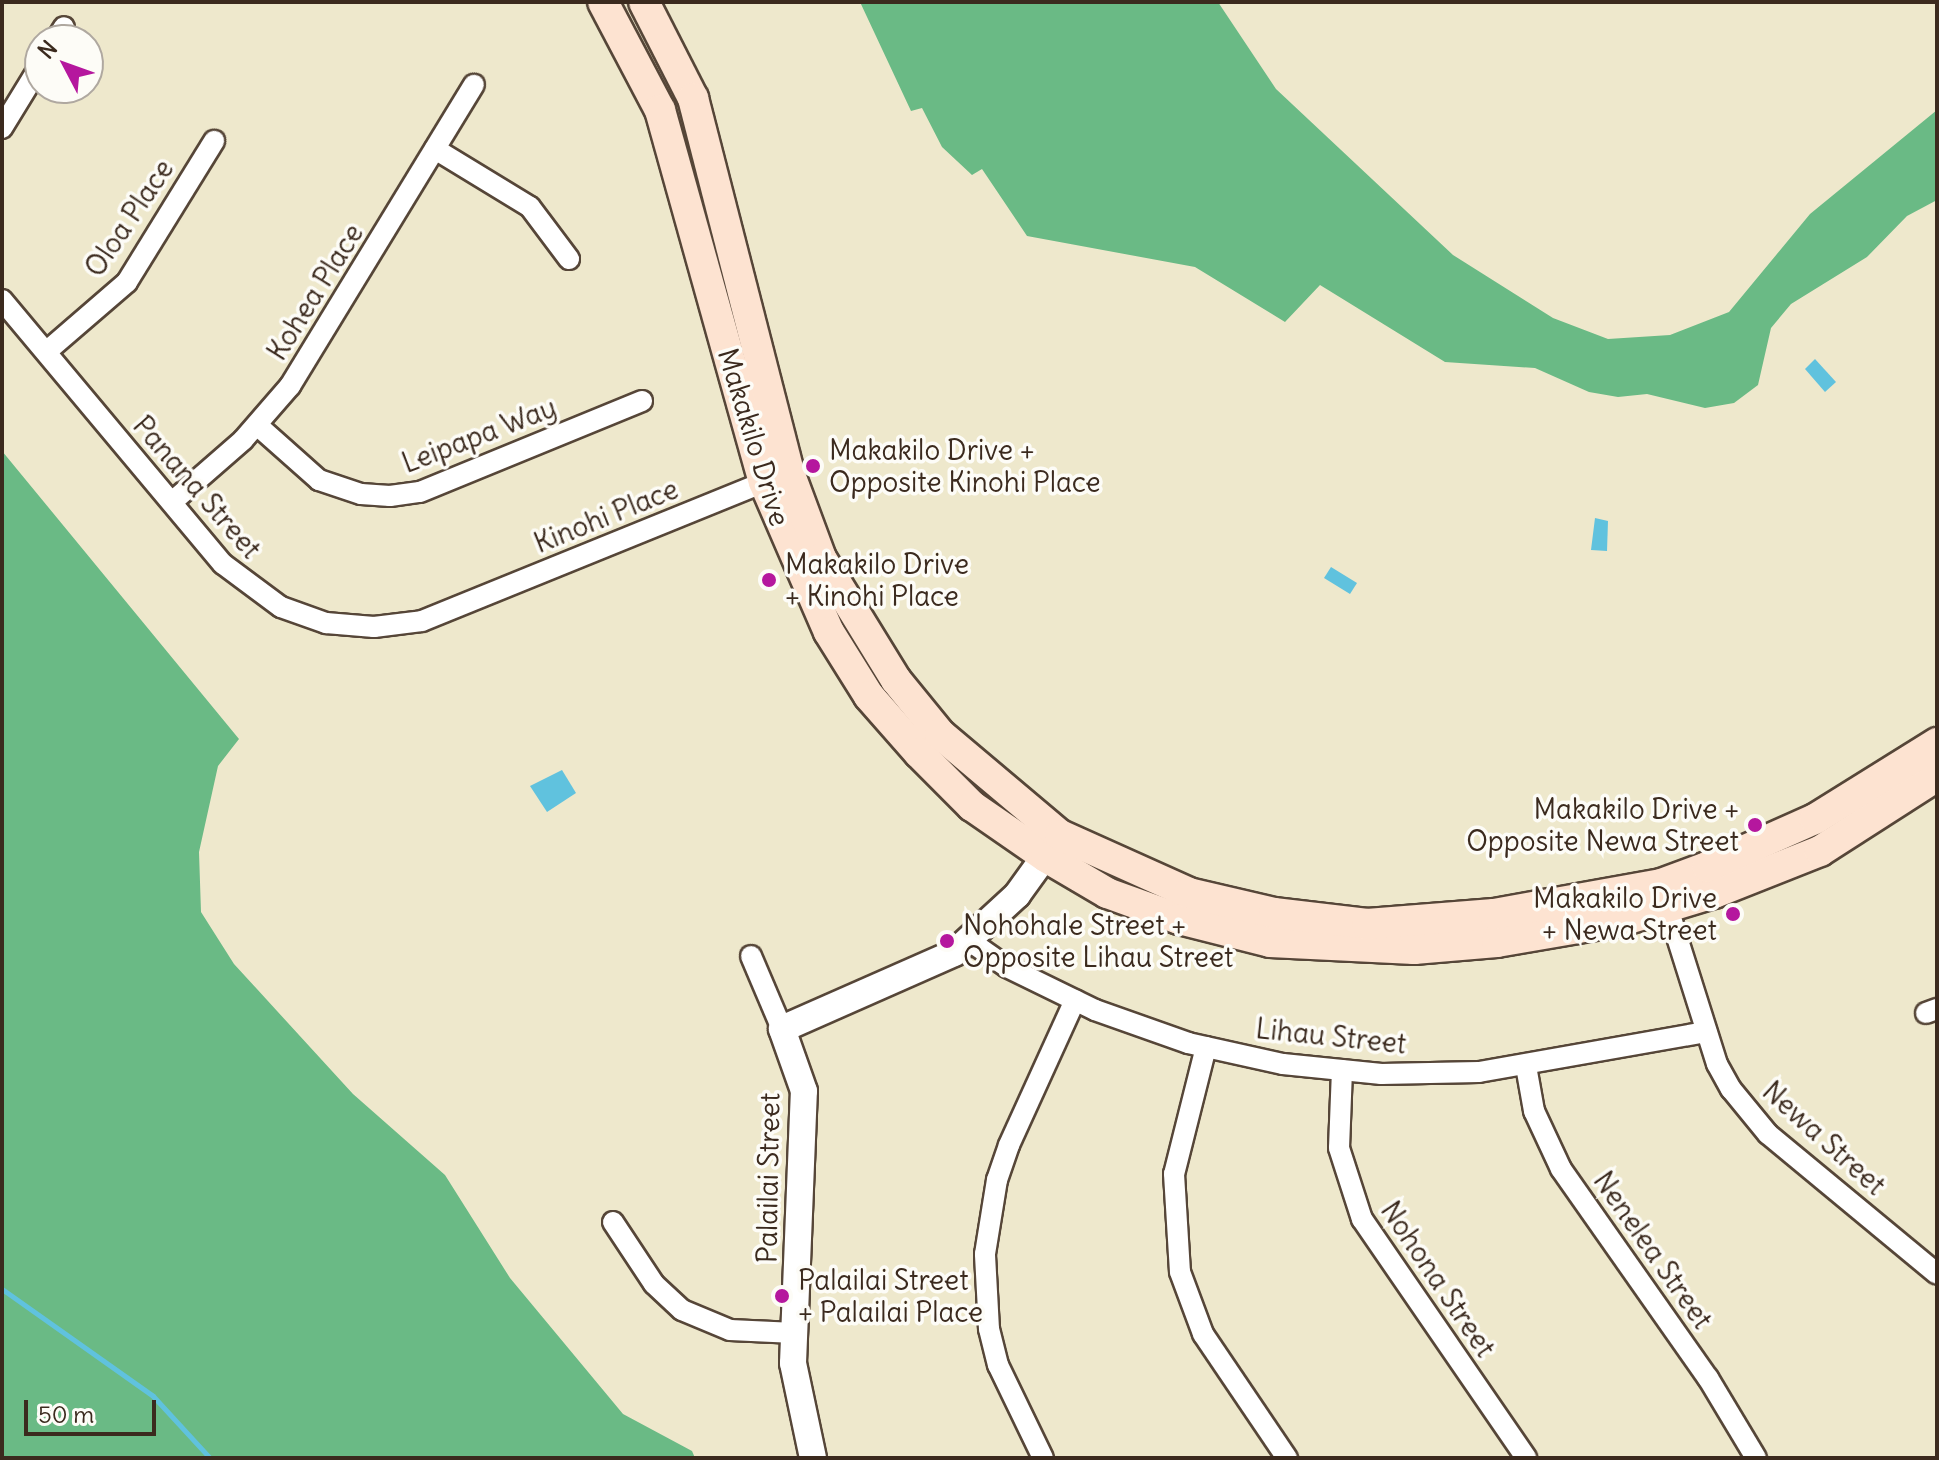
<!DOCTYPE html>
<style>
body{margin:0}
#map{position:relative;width:1939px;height:1460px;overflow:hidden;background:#eee8cc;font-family:Delius,sans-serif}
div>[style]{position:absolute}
.forest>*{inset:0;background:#6aba85}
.water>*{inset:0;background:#60c2de}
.stream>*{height:5px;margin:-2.5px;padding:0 2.5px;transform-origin:2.5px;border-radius:2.5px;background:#60c2de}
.roads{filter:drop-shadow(2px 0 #564638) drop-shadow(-2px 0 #564638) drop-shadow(0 2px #564638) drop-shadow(0 -2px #564638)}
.minor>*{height:20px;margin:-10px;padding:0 10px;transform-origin:10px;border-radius:10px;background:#fff}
.tertiary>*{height:26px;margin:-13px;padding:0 13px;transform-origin:13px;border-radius:13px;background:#fff}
.secondary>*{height:30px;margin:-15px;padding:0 15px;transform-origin:15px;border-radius:15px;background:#fde3d1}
.dots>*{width:22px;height:22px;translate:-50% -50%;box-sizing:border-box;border:4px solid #fdfcf7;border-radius:50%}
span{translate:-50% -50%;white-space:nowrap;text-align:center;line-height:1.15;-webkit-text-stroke:7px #fdfcf7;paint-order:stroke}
.street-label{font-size:28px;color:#3b2a1e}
.poi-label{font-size:28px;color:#3b2a1e}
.left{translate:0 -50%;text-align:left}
.right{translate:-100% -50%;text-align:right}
.frame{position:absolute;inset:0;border:4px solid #3b2a1e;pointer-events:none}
.north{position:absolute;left:24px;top:24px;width:80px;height:80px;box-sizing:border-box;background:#fdfcf7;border:2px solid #afa8a0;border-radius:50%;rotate:311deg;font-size:22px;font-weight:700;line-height:32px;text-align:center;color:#3b2a1e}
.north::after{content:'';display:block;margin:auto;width:28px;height:36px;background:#b5179e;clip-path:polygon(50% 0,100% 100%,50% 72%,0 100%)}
.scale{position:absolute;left:24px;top:1400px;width:132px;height:36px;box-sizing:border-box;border:4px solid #3b2a1e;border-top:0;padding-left:10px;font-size:24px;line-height:28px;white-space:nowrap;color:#3b2a1e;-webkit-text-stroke:6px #fdfcf7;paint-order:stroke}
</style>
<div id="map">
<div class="forest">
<i style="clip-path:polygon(860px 2px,1218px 2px,1276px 89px,1453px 255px,1553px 318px,1608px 339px,1670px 335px,1729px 312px,1810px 214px,1937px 110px,1937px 200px,1907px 216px,1867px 257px,1791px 304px,1771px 328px,1758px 385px,1734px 403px,1705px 408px,1647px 394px,1618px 397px,1589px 392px,1535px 368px,1445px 362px,1320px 285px,1285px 322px,1195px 267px,1027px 236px,982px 169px,972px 175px,942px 147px,922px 108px,911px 111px)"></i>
<i style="clip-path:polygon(2px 451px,239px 739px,218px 766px,199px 852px,201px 912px,234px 964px,353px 1094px,445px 1175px,510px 1278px,623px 1414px,692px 1451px,695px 1458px,2px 1458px)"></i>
</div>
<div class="water">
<i style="clip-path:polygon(1815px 359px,1836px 382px,1825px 392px,1805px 369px)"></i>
<i style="clip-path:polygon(1595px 518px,1608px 521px,1607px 551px,1591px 550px)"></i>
<i style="clip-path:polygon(1331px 567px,1357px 583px,1350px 594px,1324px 578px)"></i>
<i style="clip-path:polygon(562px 770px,576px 793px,547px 812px,530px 786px)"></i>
</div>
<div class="stream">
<i style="left:2px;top:1289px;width:185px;rotate:35.3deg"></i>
<i style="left:153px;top:1396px;width:84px;rotate:47.4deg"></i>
</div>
<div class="roads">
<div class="minor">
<i style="left:56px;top:40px;width:15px;rotate:-58deg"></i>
<i style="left:2px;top:128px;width:73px;rotate:-58.5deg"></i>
<i style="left:435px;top:149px;width:111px;rotate:31.4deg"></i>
<i style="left:530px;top:207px;width:65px;rotate:53.1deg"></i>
<i style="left:2px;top:300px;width:344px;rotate:50.1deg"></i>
<i style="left:223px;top:564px;width:72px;rotate:36.6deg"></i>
<i style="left:281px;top:607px;width:48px;rotate:19.6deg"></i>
<i style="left:326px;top:623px;width:48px;rotate:4.8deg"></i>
<i style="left:374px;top:627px;width:48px;rotate:-7.1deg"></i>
<i style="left:422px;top:621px;width:378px;rotate:-22.1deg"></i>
<i style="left:46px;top:352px;width:107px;rotate:-40.8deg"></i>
<i style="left:127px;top:282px;width:166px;rotate:-58.3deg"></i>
<i style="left:257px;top:425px;width:83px;rotate:41.6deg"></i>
<i style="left:319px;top:480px;width:44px;rotate:18.4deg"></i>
<i style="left:361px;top:494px;width:29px;rotate:4deg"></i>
<i style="left:390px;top:496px;width:30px;rotate:-8deg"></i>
<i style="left:420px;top:492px;width:240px;rotate:-22.3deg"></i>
<i style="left:172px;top:502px;width:94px;rotate:-41.1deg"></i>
<i style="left:243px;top:440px;width:72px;rotate:-49deg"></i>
<i style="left:290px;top:386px;width:353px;rotate:-58.6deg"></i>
<i style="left:1665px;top:899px;width:173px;rotate:72.5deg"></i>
<i style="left:1717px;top:1064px;width:29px;rotate:61deg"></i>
<i style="left:1731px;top:1089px;width:58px;rotate:50.6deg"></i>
<i style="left:1768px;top:1134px;width:219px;rotate:39.6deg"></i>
<i style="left:971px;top:942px;width:44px;rotate:34.8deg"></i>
<i style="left:1007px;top:967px;width:98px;rotate:26deg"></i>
<i style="left:1095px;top:1010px;width:99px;rotate:19.5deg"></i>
<i style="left:1188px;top:1043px;width:97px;rotate:12.5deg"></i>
<i style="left:1283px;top:1064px;width:99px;rotate:5.8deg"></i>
<i style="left:1381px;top:1074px;width:98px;rotate:-1.2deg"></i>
<i style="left:1479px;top:1072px;width:231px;rotate:-10deg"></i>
<i style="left:751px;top:956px;width:79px;rotate:67deg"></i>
<i style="left:1926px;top:1013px;width:12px;rotate:-20deg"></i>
<i style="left:1206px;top:1047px;width:131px;rotate:104.1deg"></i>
<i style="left:1174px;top:1174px;width:98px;rotate:86.5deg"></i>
<i style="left:1180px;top:1272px;width:66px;rotate:69.6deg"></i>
<i style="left:1203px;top:1334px;width:150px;rotate:55.9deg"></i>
<i style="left:1526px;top:1066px;width:46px;rotate:79.9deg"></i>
<i style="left:1534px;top:1111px;width:64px;rotate:65deg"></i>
<i style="left:1561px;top:1169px;width:256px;rotate:54.9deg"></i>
<i style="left:1708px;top:1378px;width:93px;rotate:59deg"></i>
<i style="left:1342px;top:1070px;width:78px;rotate:92.2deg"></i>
<i style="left:1339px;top:1148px;width:75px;rotate:72.1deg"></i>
<i style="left:1362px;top:1219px;width:290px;rotate:55.5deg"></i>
<i style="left:613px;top:1222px;width:74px;rotate:56.5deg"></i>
<i style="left:654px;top:1284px;width:38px;rotate:43deg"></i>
<i style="left:682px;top:1310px;width:52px;rotate:22.6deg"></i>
<i style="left:730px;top:1330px;width:65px;rotate:2.6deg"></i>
<i style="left:1043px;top:1458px;width:103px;rotate:-115.8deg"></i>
<i style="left:998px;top:1365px;width:37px;rotate:-104deg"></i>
<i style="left:989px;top:1329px;width:75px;rotate:-93.1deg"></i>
<i style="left:985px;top:1254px;width:75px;rotate:-80.8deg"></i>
<i style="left:997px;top:1180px;width:37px;rotate:-71deg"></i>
<i style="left:1009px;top:1145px;width:159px;rotate:-65.5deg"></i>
</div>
<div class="tertiary">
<i style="left:813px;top:1458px;width:97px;rotate:-101.9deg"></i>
<i style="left:793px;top:1363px;width:272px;rotate:-87.7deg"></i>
<i style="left:804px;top:1091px;width:66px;rotate:-109.5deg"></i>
<i style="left:782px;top:1029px;width:188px;rotate:-23.8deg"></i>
<i style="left:954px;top:953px;width:86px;rotate:-42.6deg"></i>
<i style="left:1017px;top:895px;width:67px;rotate:-54.2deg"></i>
</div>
<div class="secondary">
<i style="left:603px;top:2px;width:122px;rotate:62.2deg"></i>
<i style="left:660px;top:110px;width:386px;rotate:74.4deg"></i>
<i style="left:764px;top:482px;width:163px;rotate:66.6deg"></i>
<i style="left:829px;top:632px;width:75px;rotate:58deg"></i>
<i style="left:869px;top:696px;width:76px;rotate:48.7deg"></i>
<i style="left:919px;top:753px;width:75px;rotate:45deg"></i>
<i style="left:972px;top:806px;width:90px;rotate:34.6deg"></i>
<i style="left:1046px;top:857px;width:71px;rotate:30.5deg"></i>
<i style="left:1107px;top:893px;width:77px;rotate:19.9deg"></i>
<i style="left:1179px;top:919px;width:94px;rotate:14.2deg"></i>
<i style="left:1270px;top:942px;width:144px;rotate:2.8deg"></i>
<i style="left:1414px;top:949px;width:83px;rotate:-4.8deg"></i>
<i style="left:1497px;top:942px;width:130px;rotate:-9.8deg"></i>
<i style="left:1625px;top:920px;width:93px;rotate:-16.9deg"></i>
<i style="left:1714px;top:893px;width:114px;rotate:-21.6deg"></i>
<i style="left:1820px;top:851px;width:139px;rotate:-32.7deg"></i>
<i style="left:644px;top:2px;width:108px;rotate:63deg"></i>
<i style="left:693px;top:98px;width:386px;rotate:75.6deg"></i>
<i style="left:789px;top:472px;width:92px;rotate:69.6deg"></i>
<i style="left:821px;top:558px;width:143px;rotate:58.4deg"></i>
<i style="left:896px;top:680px;width:70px;rotate:50.8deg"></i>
<i style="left:940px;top:734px;width:157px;rotate:40.1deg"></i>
<i style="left:1060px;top:835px;width:141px;rotate:24.2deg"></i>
<i style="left:1189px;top:893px;width:87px;rotate:13.2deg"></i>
<i style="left:1274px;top:913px;width:94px;rotate:6.7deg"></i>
<i style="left:1367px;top:924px;width:127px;rotate:-4.5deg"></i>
<i style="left:1494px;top:914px;width:170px;rotate:-10.2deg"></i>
<i style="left:1661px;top:884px;width:49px;rotate:-20.3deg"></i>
<i style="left:1707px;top:867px;width:118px;rotate:-24deg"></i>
<i style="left:1815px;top:819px;width:144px;rotate:-31.9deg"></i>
</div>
</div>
<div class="dots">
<i style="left:813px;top:466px;background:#b5179e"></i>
<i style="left:769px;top:580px;background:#b5179e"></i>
<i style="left:1755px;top:825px;background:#b5179e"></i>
<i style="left:1733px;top:914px;background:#b5179e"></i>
<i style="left:947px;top:941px;background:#b5179e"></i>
<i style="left:782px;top:1296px;background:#b5179e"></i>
</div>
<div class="street-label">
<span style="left:129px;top:218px;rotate:-56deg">Oloa Place</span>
<span style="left:315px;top:292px;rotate:-58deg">Kohea Place</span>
<span style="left:479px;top:435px;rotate:-21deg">Leipapa Way</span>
<span style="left:754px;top:437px;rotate:73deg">Makakilo Drive</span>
<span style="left:197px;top:487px;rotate:49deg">Panana Street</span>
<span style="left:606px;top:516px;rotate:-22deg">Kinohi Place</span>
<span style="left:1331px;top:1036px;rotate:6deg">Lihau Street</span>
<span style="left:1824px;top:1138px;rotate:42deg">Newa Street</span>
<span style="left:768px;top:1178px;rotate:-89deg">Palailai Street</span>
<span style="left:1653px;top:1250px;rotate:55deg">Nenelea Street</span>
<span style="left:1438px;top:1279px;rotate:56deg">Nohona Street</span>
</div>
<div class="poi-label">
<span class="left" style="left:829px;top:466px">Makakilo Drive +<br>Opposite Kinohi Place</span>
<span class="left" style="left:785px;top:580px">Makakilo Drive<br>+ Kinohi Place</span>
<span class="right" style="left:1739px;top:825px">Makakilo Drive +<br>Opposite Newa Street</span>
<span class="right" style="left:1717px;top:914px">Makakilo Drive<br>+ Newa Street</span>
<span class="left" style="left:963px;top:941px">Nohohale Street +<br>Opposite Lihau Street</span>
<span class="left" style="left:798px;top:1296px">Palailai Street<br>+ Palailai Place</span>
</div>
<div class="frame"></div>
<div class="north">N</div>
<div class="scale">50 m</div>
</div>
